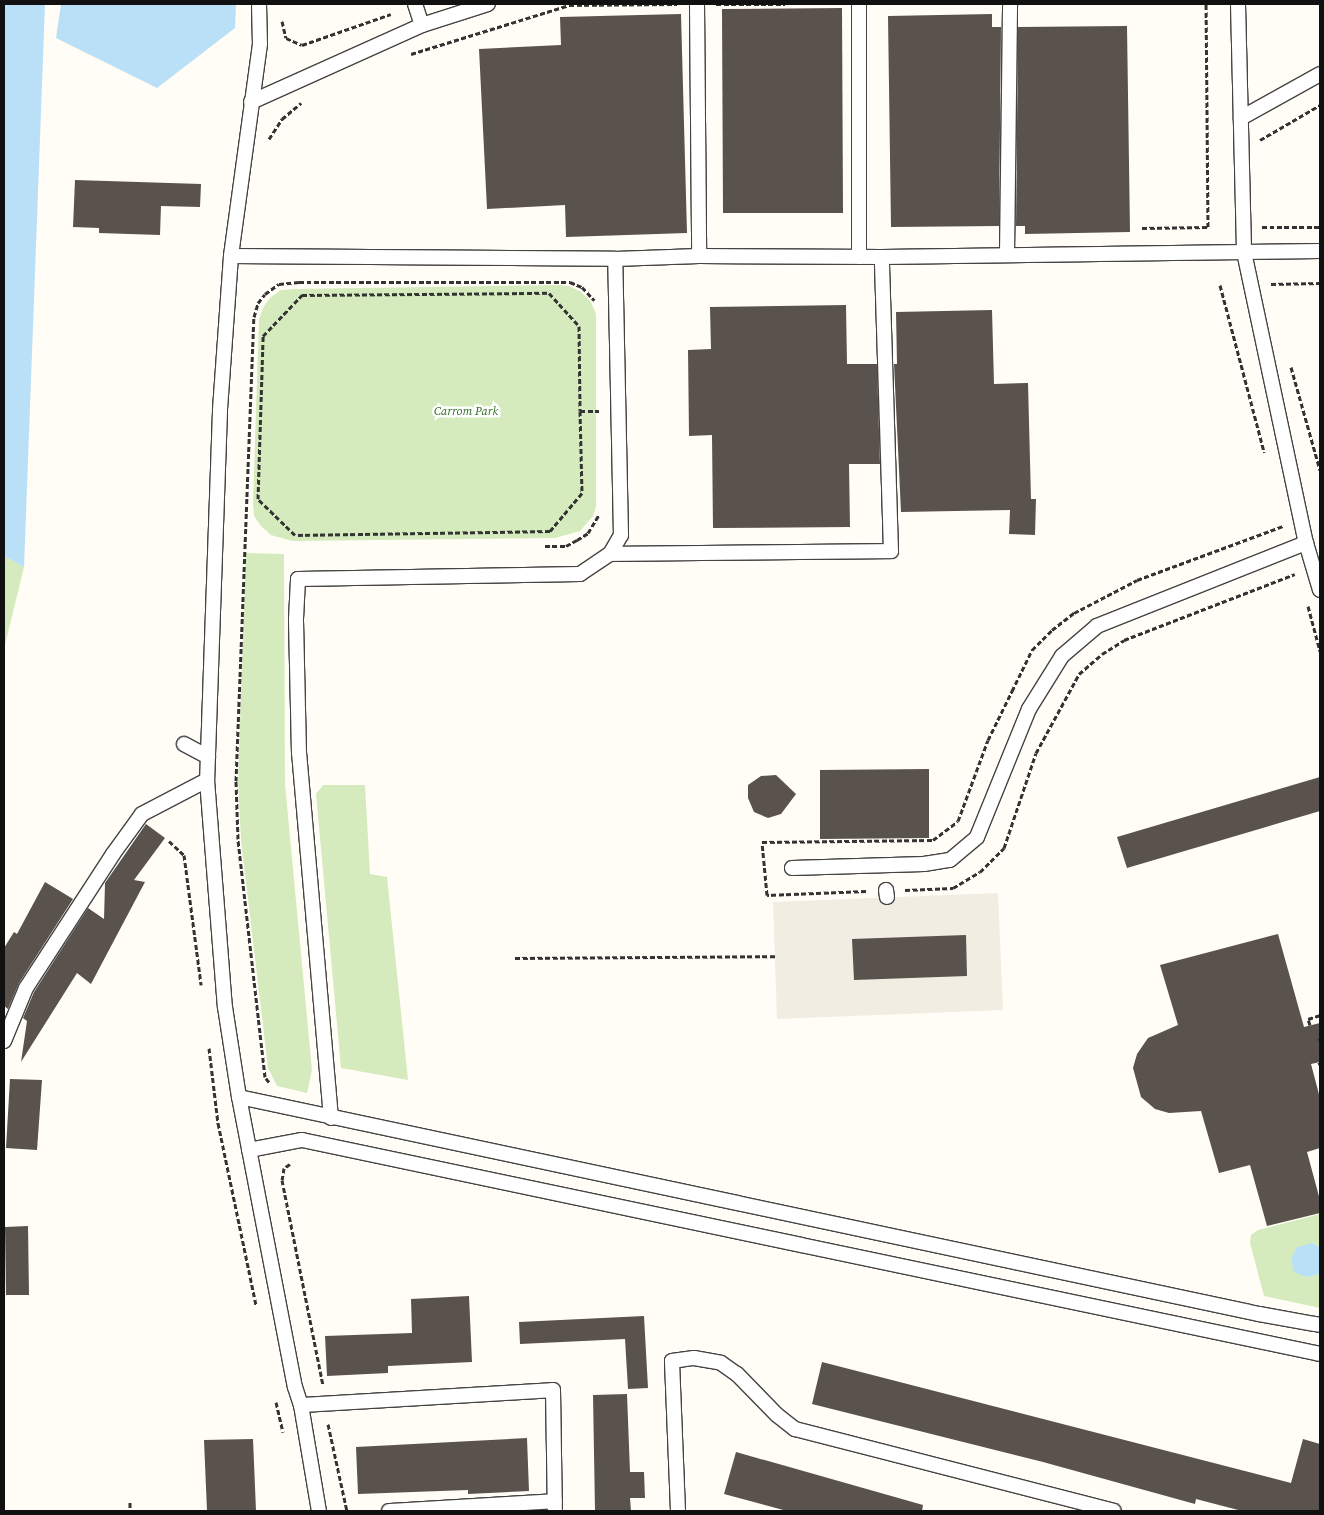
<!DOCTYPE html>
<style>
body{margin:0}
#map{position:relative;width:1324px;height:1515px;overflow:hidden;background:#fffdf5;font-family:"Source Serif 4",serif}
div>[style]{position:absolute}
.green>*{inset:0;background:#d5ebbd}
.plaza>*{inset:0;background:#f1ede2}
.water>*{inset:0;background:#b9e0f7}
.building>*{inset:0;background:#5a524d}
.path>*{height:3px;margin-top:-1.5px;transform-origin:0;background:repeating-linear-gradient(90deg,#333 0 5px,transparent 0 7.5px)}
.roads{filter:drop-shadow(1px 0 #444) drop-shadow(-1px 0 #444) drop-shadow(0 1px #444) drop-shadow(0 -1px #444)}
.service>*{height:14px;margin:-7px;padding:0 7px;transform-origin:7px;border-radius:7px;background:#fff}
span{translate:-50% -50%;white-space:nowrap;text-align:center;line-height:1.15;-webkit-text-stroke:5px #fff;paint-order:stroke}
.park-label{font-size:12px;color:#2f6b1f;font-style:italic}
.frame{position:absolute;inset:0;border:5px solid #111;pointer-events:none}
</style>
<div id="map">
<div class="green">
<i style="clip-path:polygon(557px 285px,569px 286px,581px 292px,591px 302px,596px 314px,596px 507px,593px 516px,580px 531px,555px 538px,292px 541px,271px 535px,261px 526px,254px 516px,253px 503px,259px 319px,264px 306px,271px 297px,281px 290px,295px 289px)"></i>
<i style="clip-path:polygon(246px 553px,284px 554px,285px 784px,312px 1070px,307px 1093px,277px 1086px,268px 1068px,241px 840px,238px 781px)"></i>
<i style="clip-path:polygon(4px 556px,24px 567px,4px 649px)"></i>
<i style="clip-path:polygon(323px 785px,365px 785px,370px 874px,387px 877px,408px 1080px,341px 1068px,316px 794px)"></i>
<i style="clip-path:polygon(1320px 1214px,1320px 1247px,1312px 1243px,1291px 1259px,1295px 1272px,1306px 1277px,1320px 1274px,1320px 1308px,1264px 1296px,1250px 1243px,1251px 1235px,1258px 1230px)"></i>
</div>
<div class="plaza">
<i style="clip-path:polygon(998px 893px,1003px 1010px,777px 1019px,773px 902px)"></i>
</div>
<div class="water">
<i style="clip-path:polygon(4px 4px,45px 4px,24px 567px,4px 556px)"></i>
<i style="clip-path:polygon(61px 4px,236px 4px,235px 28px,157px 88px,56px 38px)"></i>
<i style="clip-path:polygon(1312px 1243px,1320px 1247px,1320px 1274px,1306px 1277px,1294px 1272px,1291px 1259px,1297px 1247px)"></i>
</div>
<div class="building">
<i style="clip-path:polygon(842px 8px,843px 213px,723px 213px,722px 9px)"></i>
<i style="clip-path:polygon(681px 14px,687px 233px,566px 237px,565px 205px,487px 209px,479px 49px,561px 45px,560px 17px)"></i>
<i style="clip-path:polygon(992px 14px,992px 27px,1001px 27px,999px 226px,891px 227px,888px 16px)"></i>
<i style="clip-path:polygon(1127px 26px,1130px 232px,1025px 234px,1025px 226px,1016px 226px,1018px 27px)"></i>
<i style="clip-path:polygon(75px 180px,201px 184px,200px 207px,161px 206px,160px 235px,99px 233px,99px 228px,73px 227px)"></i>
<i style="clip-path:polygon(846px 305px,847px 364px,877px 364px,880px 464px,849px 464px,850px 527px,713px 528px,712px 435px,689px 436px,688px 350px,711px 349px,710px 307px)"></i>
<i style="clip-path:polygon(992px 310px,994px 384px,1028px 383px,1031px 499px,1036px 499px,1035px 535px,1009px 534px,1010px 510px,901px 512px,894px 364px,897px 364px,896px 312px)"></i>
<i style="clip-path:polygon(929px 769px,929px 838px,820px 839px,820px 770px)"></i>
<i style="clip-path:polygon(776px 775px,796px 794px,781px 814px,768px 818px,754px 812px,748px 798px,748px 785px,761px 776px)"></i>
<i style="clip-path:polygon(1320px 777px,1320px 811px,1127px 868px,1117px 837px)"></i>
<i style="clip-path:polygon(146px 824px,165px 838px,134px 880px,145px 882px,91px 984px,77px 973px,21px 1062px,27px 1021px,23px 1018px,34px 992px,88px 908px,104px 919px,105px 883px)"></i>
<i style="clip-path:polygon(45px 882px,73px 899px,19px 983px,8px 1009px,4px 1006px,4px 948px,14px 932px,17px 934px)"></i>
<i style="clip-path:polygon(1278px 934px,1304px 1027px,1320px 1023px,1320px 1062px,1311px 1064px,1320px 1098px,1320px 1148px,1307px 1152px,1320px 1200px,1320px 1213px,1267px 1226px,1250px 1165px,1219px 1173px,1201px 1111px,1169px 1113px,1155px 1109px,1141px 1097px,1133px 1068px,1137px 1054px,1148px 1038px,1178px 1025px,1160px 965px)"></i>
<i style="clip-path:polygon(966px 935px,967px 976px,854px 980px,852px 939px)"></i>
<i style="clip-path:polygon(10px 1079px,42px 1080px,37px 1150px,6px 1148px)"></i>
<i style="clip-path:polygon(28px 1226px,29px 1295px,6px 1295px,5px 1227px)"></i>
<i style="clip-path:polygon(469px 1296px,472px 1362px,388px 1366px,388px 1373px,327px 1376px,325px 1336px,412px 1333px,411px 1299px)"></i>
<i style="clip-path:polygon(644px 1316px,648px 1388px,628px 1389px,625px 1339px,520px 1344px,519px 1322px)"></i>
<i style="clip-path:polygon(822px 1362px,1291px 1483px,1303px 1439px,1320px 1444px,1320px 1511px,1242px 1511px,1196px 1499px,1195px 1504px,1043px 1462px,812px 1404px)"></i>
<i style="clip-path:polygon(627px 1394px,630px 1472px,644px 1472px,645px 1498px,630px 1498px,631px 1511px,595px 1511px,593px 1395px)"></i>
<i style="clip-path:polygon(527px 1438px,529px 1491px,468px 1494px,468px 1490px,358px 1494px,356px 1447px)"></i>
<i style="clip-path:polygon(253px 1439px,256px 1511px,207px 1511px,204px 1440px)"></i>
<i style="clip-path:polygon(736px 1452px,923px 1505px,922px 1511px,787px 1511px,724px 1494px)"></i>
</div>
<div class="path">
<i style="left:716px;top:4px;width:69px"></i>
<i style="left:282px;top:21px;width:17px;rotate:77deg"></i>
<i style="left:286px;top:38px;width:17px;rotate:24deg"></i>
<i style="left:302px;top:45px;width:94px;rotate:-19.2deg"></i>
<i style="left:411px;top:54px;width:165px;rotate:-17.2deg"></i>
<i style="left:569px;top:5px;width:108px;rotate:-0.5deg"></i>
<i style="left:269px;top:139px;width:24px;rotate:-57deg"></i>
<i style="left:282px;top:119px;width:25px;rotate:-40deg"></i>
<i style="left:1260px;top:140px;width:69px;rotate:-30.3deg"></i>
<i style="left:1262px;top:227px;width:58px"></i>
<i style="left:1142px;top:228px;width:66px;rotate:-0.9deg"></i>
<i style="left:1208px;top:227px;width:223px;rotate:-90.5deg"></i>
<i style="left:1271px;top:284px;width:49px;rotate:-1.2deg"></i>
<i style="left:1220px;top:285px;width:173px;rotate:75.2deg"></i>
<i style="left:1291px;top:367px;width:107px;rotate:74.3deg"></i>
<i style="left:580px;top:411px;width:82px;rotate:88.6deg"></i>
<i style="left:582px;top:493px;width:50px;rotate:130.1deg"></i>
<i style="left:550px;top:531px;width:255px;rotate:179.1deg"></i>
<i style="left:295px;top:535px;width:52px;rotate:-135.8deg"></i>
<i style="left:258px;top:499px;width:163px;rotate:-88.2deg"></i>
<i style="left:263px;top:336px;width:57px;rotate:-46.4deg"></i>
<i style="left:302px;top:295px;width:247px;rotate:-0.5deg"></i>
<i style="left:549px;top:293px;width:45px;rotate:47.7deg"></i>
<i style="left:579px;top:326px;width:85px;rotate:89.3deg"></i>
<i style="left:580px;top:411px;width:19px"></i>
<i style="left:545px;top:546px;width:21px"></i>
<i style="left:566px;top:546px;width:13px;rotate:-29deg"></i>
<i style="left:577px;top:540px;width:13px;rotate:-32deg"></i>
<i style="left:588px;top:533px;width:21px;rotate:-59deg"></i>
<i style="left:1308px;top:606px;width:47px;rotate:75.1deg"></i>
<i style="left:169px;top:841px;width:21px;rotate:43deg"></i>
<i style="left:184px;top:855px;width:131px;rotate:82.5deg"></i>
<i style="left:905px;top:890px;width:48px;rotate:-2.4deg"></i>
<i style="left:953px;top:888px;width:31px;rotate:-31deg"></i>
<i style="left:980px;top:872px;width:34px;rotate:-45deg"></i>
<i style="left:1004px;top:848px;width:100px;rotate:-71.4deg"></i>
<i style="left:1036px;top:753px;width:90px;rotate:-61.4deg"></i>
<i style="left:1079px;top:674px;width:30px;rotate:-41deg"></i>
<i style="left:1102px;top:654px;width:26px;rotate:-32deg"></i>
<i style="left:1124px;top:640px;width:183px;rotate:-21.1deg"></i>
<i style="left:866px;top:891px;width:99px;rotate:177.7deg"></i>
<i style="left:767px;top:895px;width:53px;rotate:-95.4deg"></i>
<i style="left:762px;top:842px;width:171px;rotate:-0.7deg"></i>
<i style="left:933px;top:840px;width:31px;rotate:-37deg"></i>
<i style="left:958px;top:821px;width:86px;rotate:-69.7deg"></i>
<i style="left:988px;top:740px;width:55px;rotate:-63.9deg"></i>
<i style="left:1012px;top:691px;width:46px;rotate:-64deg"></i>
<i style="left:1032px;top:650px;width:28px;rotate:-45deg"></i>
<i style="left:1052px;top:630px;width:28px;rotate:-38deg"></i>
<i style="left:1074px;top:613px;width:71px;rotate:-27.6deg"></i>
<i style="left:1137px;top:580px;width:156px;rotate:-20.3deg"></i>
<i style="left:515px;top:958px;width:260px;rotate:-0.4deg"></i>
<i style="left:1310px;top:1025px;width:6px;rotate:-108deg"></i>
<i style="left:1308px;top:1019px;width:13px;rotate:-18deg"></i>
<i style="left:1318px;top:1040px;width:2px;rotate:-27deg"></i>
<i style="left:209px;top:1048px;width:76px;rotate:83.2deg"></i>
<i style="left:218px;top:1123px;width:186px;rotate:78.2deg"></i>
<i style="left:1319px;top:1062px;width:3px;rotate:72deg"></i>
<i style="left:269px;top:1082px;width:6px;rotate:-129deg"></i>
<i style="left:265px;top:1077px;width:240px;rotate:-96.5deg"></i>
<i style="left:238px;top:839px;width:58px;rotate:-92deg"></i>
<i style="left:236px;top:781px;width:464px;rotate:-87.8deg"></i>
<i style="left:254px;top:317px;width:15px;rotate:-74deg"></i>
<i style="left:258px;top:303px;width:11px;rotate:-52deg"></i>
<i style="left:265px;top:294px;width:17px;rotate:-36deg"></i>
<i style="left:279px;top:284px;width:20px;rotate:-6deg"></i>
<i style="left:299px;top:282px;width:271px"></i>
<i style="left:570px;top:282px;width:13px;rotate:23deg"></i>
<i style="left:582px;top:287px;width:18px;rotate:47deg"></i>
<i style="left:290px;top:1164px;width:7px;rotate:146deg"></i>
<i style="left:284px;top:1168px;width:12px;rotate:99deg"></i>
<i style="left:282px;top:1180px;width:209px;rotate:78.7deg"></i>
<i style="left:276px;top:1402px;width:31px;rotate:77deg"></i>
<i style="left:328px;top:1424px;width:89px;rotate:77.7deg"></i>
<i style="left:130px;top:1502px;width:9px;rotate:90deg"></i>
</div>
<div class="roads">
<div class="service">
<i style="left:259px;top:4px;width:40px;rotate:88.6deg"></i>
<i style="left:260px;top:44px;width:214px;rotate:97.8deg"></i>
<i style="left:231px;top:256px;width:155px;rotate:94.1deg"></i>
<i style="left:220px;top:411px;width:369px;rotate:92deg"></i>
<i style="left:207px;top:780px;width:228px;rotate:85.5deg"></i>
<i style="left:225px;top:1007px;width:91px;rotate:81.2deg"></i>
<i style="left:239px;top:1097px;width:295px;rotate:79.1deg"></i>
<i style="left:295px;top:1387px;width:19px;rotate:72deg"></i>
<i style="left:301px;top:1405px;width:108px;rotate:80.4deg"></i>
<i style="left:415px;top:4px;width:22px;rotate:72deg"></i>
<i style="left:697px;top:4px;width:252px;rotate:89.5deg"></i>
<i style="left:1238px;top:4px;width:248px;rotate:88.6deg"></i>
<i style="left:1244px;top:252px;width:298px;rotate:78deg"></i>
<i style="left:1306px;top:543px;width:49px;rotate:73.4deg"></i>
<i style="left:251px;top:102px;width:188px;rotate:-24.2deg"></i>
<i style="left:422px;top:25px;width:69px;rotate:-17.7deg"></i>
<i style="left:1241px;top:118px;width:90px;rotate:-29.1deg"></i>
<i style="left:1007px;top:255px;width:251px;rotate:-89.3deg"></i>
<i style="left:231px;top:256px;width:384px;rotate:0.4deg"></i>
<i style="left:615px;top:259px;width:84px;rotate:-2deg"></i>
<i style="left:699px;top:256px;width:183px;rotate:0.3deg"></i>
<i style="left:882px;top:257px;width:438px;rotate:-0.8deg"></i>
<i style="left:859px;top:257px;width:253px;rotate:-90deg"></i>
<i style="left:610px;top:554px;width:281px;rotate:-0.6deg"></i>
<i style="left:891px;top:551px;width:294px;rotate:-91.8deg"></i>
<i style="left:184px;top:744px;width:27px;rotate:28deg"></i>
<i style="left:792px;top:868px;width:132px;rotate:-1.7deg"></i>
<i style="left:924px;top:864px;width:26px;rotate:-9deg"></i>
<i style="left:950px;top:860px;width:35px;rotate:-40deg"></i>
<i style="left:977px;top:837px;width:138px;rotate:-67.9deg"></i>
<i style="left:1029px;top:709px;width:62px;rotate:-58.1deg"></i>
<i style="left:1062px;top:656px;width:46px;rotate:-40.6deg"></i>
<i style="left:1097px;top:626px;width:225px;rotate:-21.7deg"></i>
<i style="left:886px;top:890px;width:7px;rotate:82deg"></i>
<i style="left:4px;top:1041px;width:57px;rotate:-67.5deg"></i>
<i style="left:26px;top:988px;width:160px;rotate:-57deg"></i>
<i style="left:113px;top:854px;width:49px;rotate:-54.1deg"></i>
<i style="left:142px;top:814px;width:73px;rotate:-27.6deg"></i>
<i style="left:239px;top:1097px;width:1043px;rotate:12.01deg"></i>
<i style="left:1259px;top:1314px;width:62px;rotate:10.2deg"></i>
<i style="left:331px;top:1118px;width:366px;rotate:-95deg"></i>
<i style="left:299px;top:753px;width:134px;rotate:-91.3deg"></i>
<i style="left:296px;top:619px;width:40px;rotate:-87.1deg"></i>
<i style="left:298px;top:579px;width:282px;rotate:-1deg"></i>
<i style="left:580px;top:574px;width:36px;rotate:-34deg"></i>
<i style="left:610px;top:554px;width:22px;rotate:-60deg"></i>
<i style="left:621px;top:535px;width:276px;rotate:-91.2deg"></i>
<i style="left:249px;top:1150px;width:54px;rotate:-10.7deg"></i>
<i style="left:302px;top:1140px;width:1040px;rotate:11.87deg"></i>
<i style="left:301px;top:1405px;width:252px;rotate:-3.4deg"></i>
<i style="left:553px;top:1390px;width:121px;rotate:89.1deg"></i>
<i style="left:389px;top:1511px;width:166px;rotate:-3.4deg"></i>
<i style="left:678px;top:1511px;width:150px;rotate:-92.3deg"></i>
<i style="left:672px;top:1361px;width:22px;rotate:-8deg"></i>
<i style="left:694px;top:1358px;width:27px;rotate:10deg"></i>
<i style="left:721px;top:1363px;width:19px;rotate:35deg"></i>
<i style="left:737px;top:1374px;width:57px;rotate:45.7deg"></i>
<i style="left:777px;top:1415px;width:23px;rotate:38deg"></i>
<i style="left:795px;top:1429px;width:329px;rotate:14.4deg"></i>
</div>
</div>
<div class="park-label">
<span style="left:466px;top:412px">Carrom Park</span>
</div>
<div class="frame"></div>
</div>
